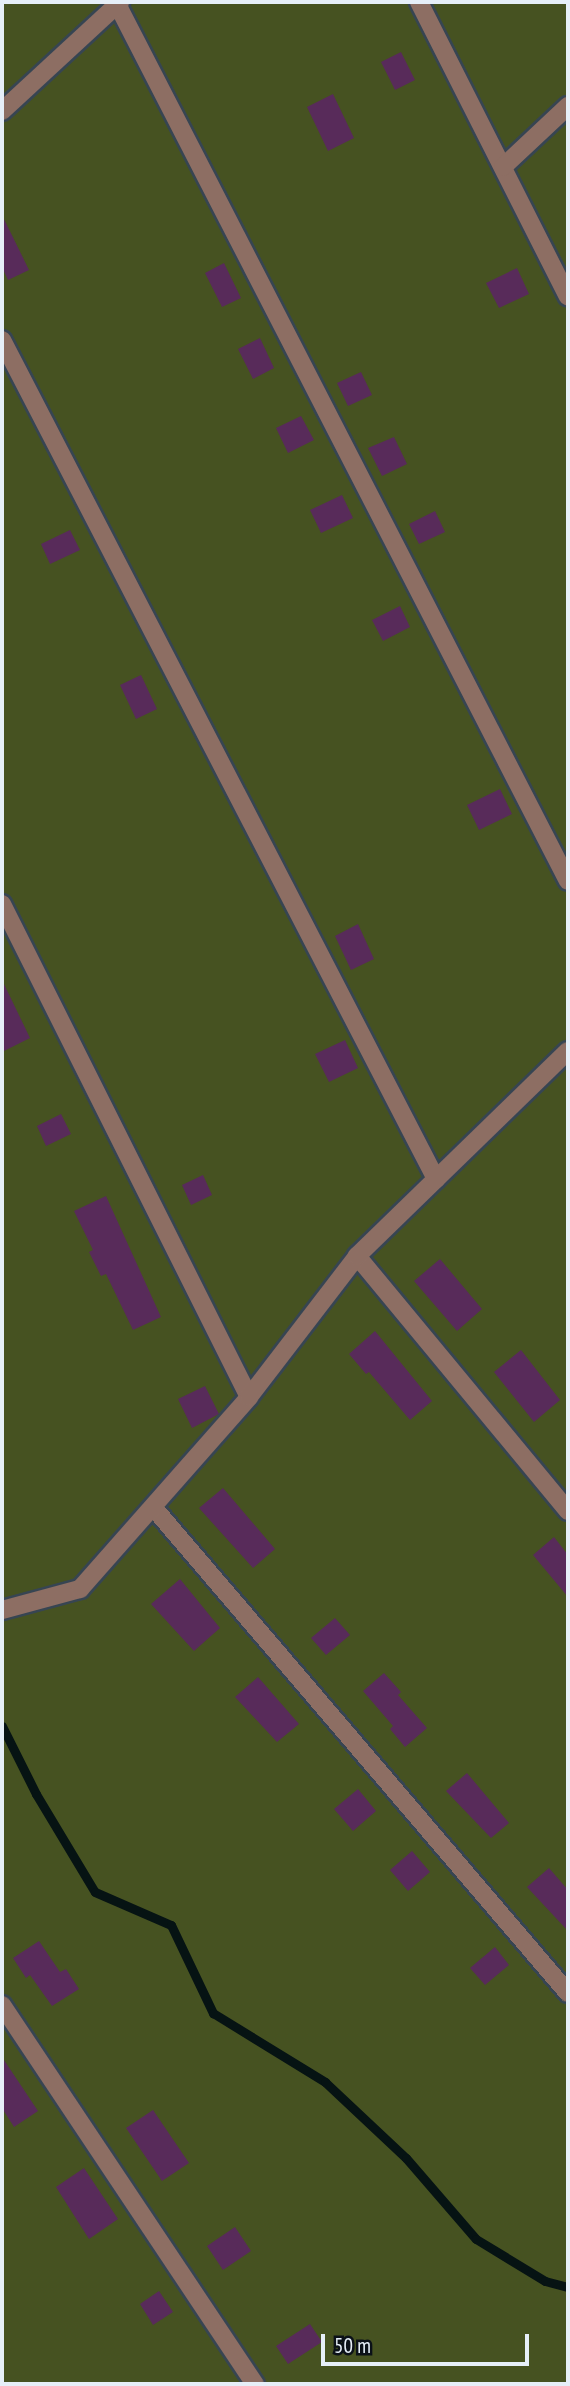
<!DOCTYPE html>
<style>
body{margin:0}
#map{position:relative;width:570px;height:2386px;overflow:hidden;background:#1b2937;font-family:"PT Sans Narrow",sans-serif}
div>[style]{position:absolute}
.green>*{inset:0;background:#465221}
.stream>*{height:9px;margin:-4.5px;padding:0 4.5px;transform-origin:4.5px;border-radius:4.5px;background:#061313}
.building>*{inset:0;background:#582b5a}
.roads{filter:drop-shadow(2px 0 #374552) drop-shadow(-2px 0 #374552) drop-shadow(0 2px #374552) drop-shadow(0 -2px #374552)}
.minor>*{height:18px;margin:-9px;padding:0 9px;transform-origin:9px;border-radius:9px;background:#8d6e63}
span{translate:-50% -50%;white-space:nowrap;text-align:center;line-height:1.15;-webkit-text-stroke:5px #0b1118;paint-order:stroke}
.frame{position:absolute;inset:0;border:4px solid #e6eff8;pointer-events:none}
.scale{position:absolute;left:321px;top:2334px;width:208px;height:32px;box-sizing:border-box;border:4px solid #e6eff8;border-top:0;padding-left:9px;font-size:21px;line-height:24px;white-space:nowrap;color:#e6eff8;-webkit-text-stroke:5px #0b1118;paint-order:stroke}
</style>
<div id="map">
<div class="green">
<i style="clip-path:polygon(2px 2px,568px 2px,568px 2384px,2px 2384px)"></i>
</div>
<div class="stream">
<i style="left:2px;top:1726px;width:76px;rotate:63.4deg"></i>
<i style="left:36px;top:1794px;width:114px;rotate:59deg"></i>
<i style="left:95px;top:1892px;width:83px;rotate:23.5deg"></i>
<i style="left:171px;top:1925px;width:98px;rotate:64.5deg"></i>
<i style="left:213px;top:2013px;width:132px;rotate:31.6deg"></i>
<i style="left:325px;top:2082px;width:111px;rotate:43.2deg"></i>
<i style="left:406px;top:2158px;width:107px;rotate:49.2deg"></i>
<i style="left:476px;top:2239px;width:81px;rotate:31.3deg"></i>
<i style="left:545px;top:2281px;width:24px;rotate:15deg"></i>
</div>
<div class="building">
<i style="clip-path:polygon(401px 52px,415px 80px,395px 90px,381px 62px)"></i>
<i style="clip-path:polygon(333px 94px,354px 138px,328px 151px,307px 107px)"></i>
<i style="clip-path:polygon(2px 215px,29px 270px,8px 280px,2px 267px)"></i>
<i style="clip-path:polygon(224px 263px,241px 298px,222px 307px,205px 273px)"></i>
<i style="clip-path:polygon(517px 268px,529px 294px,499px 308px,486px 283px)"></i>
<i style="clip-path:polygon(260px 338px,274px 368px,253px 379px,238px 349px)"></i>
<i style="clip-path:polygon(361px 372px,372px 395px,348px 406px,337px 383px)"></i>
<i style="clip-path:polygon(301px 416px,314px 440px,288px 453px,276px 428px)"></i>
<i style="clip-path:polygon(394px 437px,407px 464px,382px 476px,368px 448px)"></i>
<i style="clip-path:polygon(342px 495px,353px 518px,321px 533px,310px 510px)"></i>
<i style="clip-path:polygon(435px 511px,445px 532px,419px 544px,409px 524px)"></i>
<i style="clip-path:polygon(70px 530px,80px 550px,50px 564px,41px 544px)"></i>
<i style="clip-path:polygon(400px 606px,410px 627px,383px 641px,372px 620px)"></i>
<i style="clip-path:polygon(141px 675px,157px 709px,136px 719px,120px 685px)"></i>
<i style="clip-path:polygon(500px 789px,512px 814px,479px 830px,467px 805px)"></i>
<i style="clip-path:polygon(358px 924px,374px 959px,351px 970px,335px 936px)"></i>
<i style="clip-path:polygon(2px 980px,30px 1038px,2px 1052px)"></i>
<i style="clip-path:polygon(345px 1040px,358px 1068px,329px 1082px,315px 1054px)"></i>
<i style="clip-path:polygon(61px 1114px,71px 1134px,46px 1146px,37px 1126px)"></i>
<i style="clip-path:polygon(203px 1175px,212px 1195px,191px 1205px,182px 1185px)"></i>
<i style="clip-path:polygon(106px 1196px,161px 1317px,133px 1330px,106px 1274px,101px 1276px,89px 1252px,93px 1250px,74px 1211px)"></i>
<i style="clip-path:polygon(440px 1259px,482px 1309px,457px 1331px,414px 1281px)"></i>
<i style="clip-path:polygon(375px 1331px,432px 1401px,410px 1420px,369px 1372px,366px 1374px,349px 1354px)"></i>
<i style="clip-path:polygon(521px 1350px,560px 1400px,534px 1422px,494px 1372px)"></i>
<i style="clip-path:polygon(205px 1386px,219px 1414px,192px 1428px,178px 1399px)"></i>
<i style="clip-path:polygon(223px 1488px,275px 1549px,253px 1568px,199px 1508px)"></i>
<i style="clip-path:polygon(554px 1537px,568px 1555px,568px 1597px,533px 1555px)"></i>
<i style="clip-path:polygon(180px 1579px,220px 1628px,194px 1651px,151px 1604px)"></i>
<i style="clip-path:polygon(335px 1618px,350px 1635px,326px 1655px,311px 1638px)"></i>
<i style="clip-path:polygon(384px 1673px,401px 1692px,398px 1695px,427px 1728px,405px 1747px,390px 1729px,393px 1726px,363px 1691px)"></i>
<i style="clip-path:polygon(258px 1677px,299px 1724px,277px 1742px,235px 1697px)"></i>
<i style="clip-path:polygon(467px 1773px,509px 1823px,491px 1838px,446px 1791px)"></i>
<i style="clip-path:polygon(358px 1789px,376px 1811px,353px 1831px,334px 1809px)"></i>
<i style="clip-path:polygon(412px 1851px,430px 1872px,408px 1891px,390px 1870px)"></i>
<i style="clip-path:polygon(549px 1868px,568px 1890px,568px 1931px,527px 1887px)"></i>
<i style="clip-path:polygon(39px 1941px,60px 1972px,66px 1969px,79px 1989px,52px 2006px,30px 1975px,26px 1978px,13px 1958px)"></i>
<i style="clip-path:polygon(495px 1947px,509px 1965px,485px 1985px,470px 1968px)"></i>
<i style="clip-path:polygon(2px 2057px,38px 2111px,14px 2127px,2px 2108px)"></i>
<i style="clip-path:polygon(153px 2110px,189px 2163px,162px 2181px,126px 2128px)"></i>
<i style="clip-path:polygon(84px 2168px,118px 2219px,89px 2239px,56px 2187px)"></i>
<i style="clip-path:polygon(235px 2227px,251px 2251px,223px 2270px,207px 2246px)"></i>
<i style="clip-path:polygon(159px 2291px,173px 2312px,153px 2325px,140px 2304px)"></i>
<i style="clip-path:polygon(310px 2324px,322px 2342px,288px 2364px,276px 2346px)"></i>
</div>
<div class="roads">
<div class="minor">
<i style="left:116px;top:2px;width:988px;rotate:62.79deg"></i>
<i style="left:419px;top:2px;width:330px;rotate:63.2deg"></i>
<i style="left:2px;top:111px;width:161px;rotate:-42.7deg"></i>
<i style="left:503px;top:167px;width:89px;rotate:-43.2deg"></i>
<i style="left:2px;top:340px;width:945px;rotate:62.65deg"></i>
<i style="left:2px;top:904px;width:551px;rotate:63.39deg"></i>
<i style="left:357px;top:1256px;width:331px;rotate:50.4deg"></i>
<i style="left:153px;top:1507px;width:639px;rotate:49.51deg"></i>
<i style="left:2px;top:1610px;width:81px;rotate:-15.1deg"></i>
<i style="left:80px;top:1589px;width:256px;rotate:-48.6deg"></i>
<i style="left:249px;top:1397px;width:178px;rotate:-52.5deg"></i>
<i style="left:357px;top:1256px;width:294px;rotate:-44.2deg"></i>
<i style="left:2px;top:2005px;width:456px;rotate:56.3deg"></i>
</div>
</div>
<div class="frame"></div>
<div class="scale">50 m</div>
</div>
